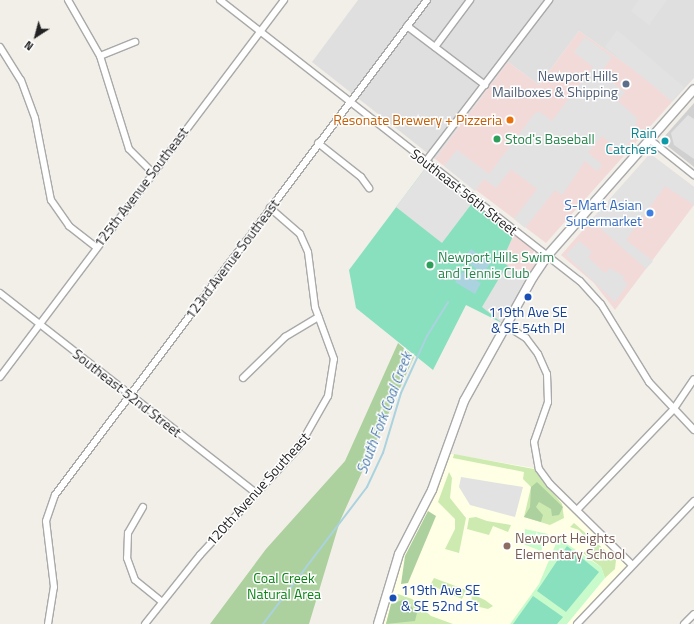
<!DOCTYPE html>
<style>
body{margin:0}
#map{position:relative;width:694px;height:624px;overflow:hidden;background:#f2efe9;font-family:"Titillium Web",sans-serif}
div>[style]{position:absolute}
.residential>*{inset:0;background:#e0dfdf}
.commercial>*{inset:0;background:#f2dad9}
.education>*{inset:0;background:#ffffe5}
.religious>*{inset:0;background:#d0d0d0}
.grass>*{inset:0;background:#cdebb0}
.forest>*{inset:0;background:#add19e}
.park>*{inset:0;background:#c8facc}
.pitch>*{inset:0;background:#88e0be}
.parking>*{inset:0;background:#e2e2e2}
.water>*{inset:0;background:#aad3df}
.stream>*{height:2px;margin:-1px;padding:0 1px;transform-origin:1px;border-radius:1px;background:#aad3df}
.roads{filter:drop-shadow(1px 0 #a9a9a9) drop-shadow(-1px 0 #a9a9a9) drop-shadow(0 1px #a9a9a9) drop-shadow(0 -1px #a9a9a9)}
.minor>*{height:6px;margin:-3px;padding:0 3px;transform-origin:3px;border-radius:3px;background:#fff}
.tertiary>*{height:8px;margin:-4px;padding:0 4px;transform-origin:4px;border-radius:4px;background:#fff}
.dots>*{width:11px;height:11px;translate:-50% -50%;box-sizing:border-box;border:2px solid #fff;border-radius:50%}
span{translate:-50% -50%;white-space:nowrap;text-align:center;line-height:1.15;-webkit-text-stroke:3px #fff;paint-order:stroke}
.service-label{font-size:14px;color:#4e5e75}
.right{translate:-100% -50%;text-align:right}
.food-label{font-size:14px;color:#c56008}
.culture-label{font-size:14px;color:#0d838f}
.leisure-label{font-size:14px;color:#27864d}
.left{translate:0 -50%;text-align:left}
.street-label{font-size:14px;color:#222}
.shop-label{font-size:14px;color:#366cbe}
.transit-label{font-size:14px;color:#164399}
.education-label{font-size:14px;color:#785e54}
.park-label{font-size:14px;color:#0c8416}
.water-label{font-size:15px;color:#4a7aab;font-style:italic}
.north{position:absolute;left:16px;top:16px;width:40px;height:40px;-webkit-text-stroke:3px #fff;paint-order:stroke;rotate:216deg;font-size:11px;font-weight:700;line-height:16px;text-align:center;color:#222}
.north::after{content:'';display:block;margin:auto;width:14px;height:18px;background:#222;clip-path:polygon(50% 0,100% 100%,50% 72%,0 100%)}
</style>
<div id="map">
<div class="residential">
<i style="clip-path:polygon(358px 0,694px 0,694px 78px,672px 102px,643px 76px,579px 31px,539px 85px,508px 62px,435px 159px,312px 62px)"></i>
</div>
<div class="commercial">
<i style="clip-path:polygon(579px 31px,643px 76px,672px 102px,546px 243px,435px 159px,508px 62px,539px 85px)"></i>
<i style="clip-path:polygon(648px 156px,653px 156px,694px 187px,694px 205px,615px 310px,594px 283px,561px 255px)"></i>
<i style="clip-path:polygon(514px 234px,541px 254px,527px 281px,502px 261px)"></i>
</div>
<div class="education">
<i style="clip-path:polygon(445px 453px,539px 469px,632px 565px,577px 624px,378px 624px,395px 566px)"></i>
</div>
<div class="religious">
<i style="clip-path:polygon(694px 103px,694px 167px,665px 144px,664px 137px)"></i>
</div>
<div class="grass">
<i style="clip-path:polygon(454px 454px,534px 469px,562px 504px,564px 518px,550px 525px,524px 517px,531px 487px,523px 479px,524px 472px,453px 458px)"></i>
<i style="clip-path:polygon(449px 472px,452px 478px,450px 498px,466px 518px,459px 553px,445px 549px,455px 529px,455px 519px,438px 502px)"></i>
<i style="clip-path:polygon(476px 517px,487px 521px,511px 525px,508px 532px,493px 526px,489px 535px,467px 529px,469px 518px)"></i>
<i style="clip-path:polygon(574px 523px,616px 560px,615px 569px,605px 578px,601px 567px,583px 553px,593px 546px,579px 530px,570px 527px)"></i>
<i style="clip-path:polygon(434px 578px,466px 590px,462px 599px,433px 586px,430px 592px,427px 591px)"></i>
<i style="clip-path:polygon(398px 594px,412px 599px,431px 616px,453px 624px,386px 624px,393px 598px)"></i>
<i style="clip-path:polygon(472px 594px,485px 600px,493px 606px,488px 609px,471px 605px)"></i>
</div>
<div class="forest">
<i style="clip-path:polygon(398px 343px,414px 357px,340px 521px,309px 624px,210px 624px,266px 549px,345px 461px)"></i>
<i style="clip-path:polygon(537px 482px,563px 507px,559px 515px,552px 516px,551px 509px,539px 502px,536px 507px,543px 515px,541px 522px,524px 517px,530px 507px,531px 487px)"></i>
<i style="clip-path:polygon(428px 511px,436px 516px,408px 583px,401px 584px,405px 556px)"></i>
<i style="clip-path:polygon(405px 599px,417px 613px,415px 621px,386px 624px,391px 604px)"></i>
</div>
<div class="park">
<i style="clip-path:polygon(525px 529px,548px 534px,541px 551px,523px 544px)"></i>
<i style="clip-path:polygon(560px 534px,564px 542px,601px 567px,605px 578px,567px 624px,510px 624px,539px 584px)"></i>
</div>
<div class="pitch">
<i style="clip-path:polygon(427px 166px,514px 234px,502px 261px,527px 281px,502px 323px,466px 305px,433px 370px,356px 308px,349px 270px)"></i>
<i style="clip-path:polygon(567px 546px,599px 572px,566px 612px,537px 591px)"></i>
<i style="clip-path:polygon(533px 596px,563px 617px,557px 624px,513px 624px)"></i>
</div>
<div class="parking">
<i style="clip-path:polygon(639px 0,667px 0,649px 25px,631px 11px)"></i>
<i style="clip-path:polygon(617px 30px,684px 87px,672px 101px,605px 47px)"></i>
<i style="clip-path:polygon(585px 37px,612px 57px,600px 73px,625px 92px,618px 101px,637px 118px,634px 138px,620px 151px,602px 136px,588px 152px,602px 165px,597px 171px,585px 161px,562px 195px,555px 190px,525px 228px,514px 219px,537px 189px,511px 169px,496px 188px,484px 179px,475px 191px,444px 166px,457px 150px,489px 174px,535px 113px,540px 112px,552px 121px,593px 67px,574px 52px)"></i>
<i style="clip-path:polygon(688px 115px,694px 119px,694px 159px,674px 145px,671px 133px)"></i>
<i style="clip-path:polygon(648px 156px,653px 156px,694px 187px,694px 205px,665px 186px,626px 240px,653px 261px,646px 269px,591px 220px)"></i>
<i style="clip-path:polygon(427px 166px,473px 202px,442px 243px,396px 207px)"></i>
<i style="clip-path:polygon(579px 241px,592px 252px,588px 257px,605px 273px,610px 268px,625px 277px,622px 280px,628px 284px,615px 302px,566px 255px)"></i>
<i style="clip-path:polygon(511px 268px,527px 281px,502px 323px,482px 307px,504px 270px)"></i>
<i style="clip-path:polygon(461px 477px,523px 487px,515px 517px,470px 505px,459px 487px)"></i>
</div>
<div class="water">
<i style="clip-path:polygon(471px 249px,490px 264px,483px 274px,463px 259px)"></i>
<i style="clip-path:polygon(462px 272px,481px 283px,475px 294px,455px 282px)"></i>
</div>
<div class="stream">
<i style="left:263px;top:624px;width:172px;rotate:-52.8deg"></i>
<i style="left:367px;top:487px;width:38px;rotate:-65deg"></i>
<i style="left:383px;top:453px;width:63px;rotate:-73.3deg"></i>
<i style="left:401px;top:393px;width:63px;rotate:-65.5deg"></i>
<i style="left:427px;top:336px;width:40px;rotate:-58deg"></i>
</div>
<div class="roads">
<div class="minor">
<i style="left:68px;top:0;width:64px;rotate:60.3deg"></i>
<i style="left:100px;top:56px;width:97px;rotate:72.7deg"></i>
<i style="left:129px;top:149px;width:33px;rotate:45deg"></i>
<i style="left:220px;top:0;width:457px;rotate:38deg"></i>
<i style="left:580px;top:281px;width:31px;rotate:48deg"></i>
<i style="left:601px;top:304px;width:92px;rotate:58.4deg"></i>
<i style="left:649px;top:382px;width:66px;rotate:46.8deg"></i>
<i style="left:407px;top:26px;width:98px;rotate:37.1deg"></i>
<i style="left:0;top:47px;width:39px;rotate:58deg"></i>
<i style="left:21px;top:80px;width:40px;rotate:69.8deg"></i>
<i style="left:35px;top:118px;width:84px;rotate:79deg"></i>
<i style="left:51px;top:200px;width:32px;rotate:55deg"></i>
<i style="left:69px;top:226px;width:34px;rotate:38deg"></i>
<i style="left:435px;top:47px;width:59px;rotate:-53.3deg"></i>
<i style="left:100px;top:56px;width:38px;rotate:-22deg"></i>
<i style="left:649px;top:139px;width:58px;rotate:38.7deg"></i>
<i style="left:318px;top:143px;width:55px;rotate:38.3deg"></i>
<i style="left:361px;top:177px;width:14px;rotate:54deg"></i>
<i style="left:426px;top:161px;width:203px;rotate:-52.6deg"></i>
<i style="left:0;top:293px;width:323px;rotate:38deg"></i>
<i style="left:505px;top:325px;width:25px;rotate:32deg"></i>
<i style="left:526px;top:338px;width:20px;rotate:53deg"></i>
<i style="left:538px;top:354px;width:22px;rotate:66deg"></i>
<i style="left:547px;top:374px;width:28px;rotate:88deg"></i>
<i style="left:548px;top:402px;width:42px;rotate:109.3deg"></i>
<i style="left:534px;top:442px;width:27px;rotate:80deg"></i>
<i style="left:539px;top:469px;width:19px;rotate:54deg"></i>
<i style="left:550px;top:484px;width:115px;rotate:44.6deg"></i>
<i style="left:0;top:377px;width:472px;rotate:-53deg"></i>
<i style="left:243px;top:378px;width:59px;rotate:-44.3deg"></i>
<i style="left:285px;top:337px;width:39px;rotate:-31deg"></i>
<i style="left:143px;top:507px;width:30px;rotate:120deg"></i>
<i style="left:128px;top:533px;width:25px;rotate:92deg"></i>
<i style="left:127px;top:558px;width:23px;rotate:70deg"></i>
<i style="left:135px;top:580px;width:33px;rotate:39deg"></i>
<i style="left:577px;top:510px;width:139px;rotate:-46.2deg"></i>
<i style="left:673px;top:410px;width:37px;rotate:-56deg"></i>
<i style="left:48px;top:624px;width:37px;rotate:-81deg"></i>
<i style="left:54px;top:587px;width:66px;rotate:-96.9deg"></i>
<i style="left:46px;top:521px;width:28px;rotate:-71deg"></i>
<i style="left:55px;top:495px;width:619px;rotate:-53.07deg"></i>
<i style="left:145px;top:624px;width:88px;rotate:-51.4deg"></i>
<i style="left:200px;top:555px;width:147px;rotate:-47.5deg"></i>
<i style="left:299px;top:447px;width:59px;rotate:-60.4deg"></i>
<i style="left:328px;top:396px;width:37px;rotate:-81deg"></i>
<i style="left:334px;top:359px;width:55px;rotate:-110.1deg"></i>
<i style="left:315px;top:307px;width:55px;rotate:-97.3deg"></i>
<i style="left:308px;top:252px;width:20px;rotate:-114deg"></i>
<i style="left:300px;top:234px;width:40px;rotate:-139deg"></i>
<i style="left:577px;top:624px;width:170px;rotate:-46.4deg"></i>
<i style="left:684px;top:624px;width:14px;rotate:-45deg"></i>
</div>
<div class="tertiary">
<i style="left:378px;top:624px;width:73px;rotate:-73.3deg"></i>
<i style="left:399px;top:554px;width:72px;rotate:-62.7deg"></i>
<i style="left:432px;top:490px;width:95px;rotate:-70.2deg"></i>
<i style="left:464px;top:401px;width:142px;rotate:-60.9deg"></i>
<i style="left:533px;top:277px;width:25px;rotate:-56deg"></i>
<i style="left:547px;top:256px;width:222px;rotate:-48.6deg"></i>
</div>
</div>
<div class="dots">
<i style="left:626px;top:84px;background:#5c6f8a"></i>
<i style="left:510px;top:120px;background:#e8710a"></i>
<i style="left:497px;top:139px;background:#2e9e5b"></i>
<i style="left:665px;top:141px;background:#0f9aa8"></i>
<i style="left:650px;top:213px;background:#3f7fe0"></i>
<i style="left:430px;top:265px;background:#2e9e5b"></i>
<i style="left:528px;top:297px;background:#1a4fb4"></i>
<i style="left:507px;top:546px;background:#8d6e63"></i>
<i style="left:393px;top:598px;background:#1a4fb4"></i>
</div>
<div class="service-label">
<span class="right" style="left:618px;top:84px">Newport Hills<br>Mailboxes &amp; Shipping</span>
</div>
<div class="food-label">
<span class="right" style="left:502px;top:120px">Resonate Brewery + Pizzeria</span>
</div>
<div class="culture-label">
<span class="right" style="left:657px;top:141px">Rain<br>Catchers</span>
</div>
<div class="leisure-label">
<span class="left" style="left:505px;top:139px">Stod's Baseball</span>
<span class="left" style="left:438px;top:265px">Newport Hills Swim<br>and Tennis Club</span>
</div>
<div class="street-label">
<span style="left:141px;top:187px;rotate:-53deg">125th Avenue Southeast</span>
<span style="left:464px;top:192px;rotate:38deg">Southeast 56th Street</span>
<span style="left:232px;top:259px;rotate:-53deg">123rd Avenue Southeast</span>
<span style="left:127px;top:393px;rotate:38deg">Southeast 52nd Street</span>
<span style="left:258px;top:489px;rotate:-48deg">120th Avenue Southeast</span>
</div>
<div class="shop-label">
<span class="right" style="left:642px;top:213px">S-Mart Asian<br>Supermarket</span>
</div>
<div class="transit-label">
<span style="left:528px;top:320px">119th Ave SE<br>&amp; SE 54th Pl</span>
<span class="left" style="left:401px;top:598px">119th Ave SE<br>&amp; SE 52nd St</span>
</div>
<div class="education-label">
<span class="left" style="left:515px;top:546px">Newport Heights<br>Elementary School</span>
</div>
<div class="park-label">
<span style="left:284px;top:586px">Coal Creek<br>Natural Area</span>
</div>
<div class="water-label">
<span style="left:384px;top:413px;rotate:-69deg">South Fork Coal Creek</span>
</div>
<div class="north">N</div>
</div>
